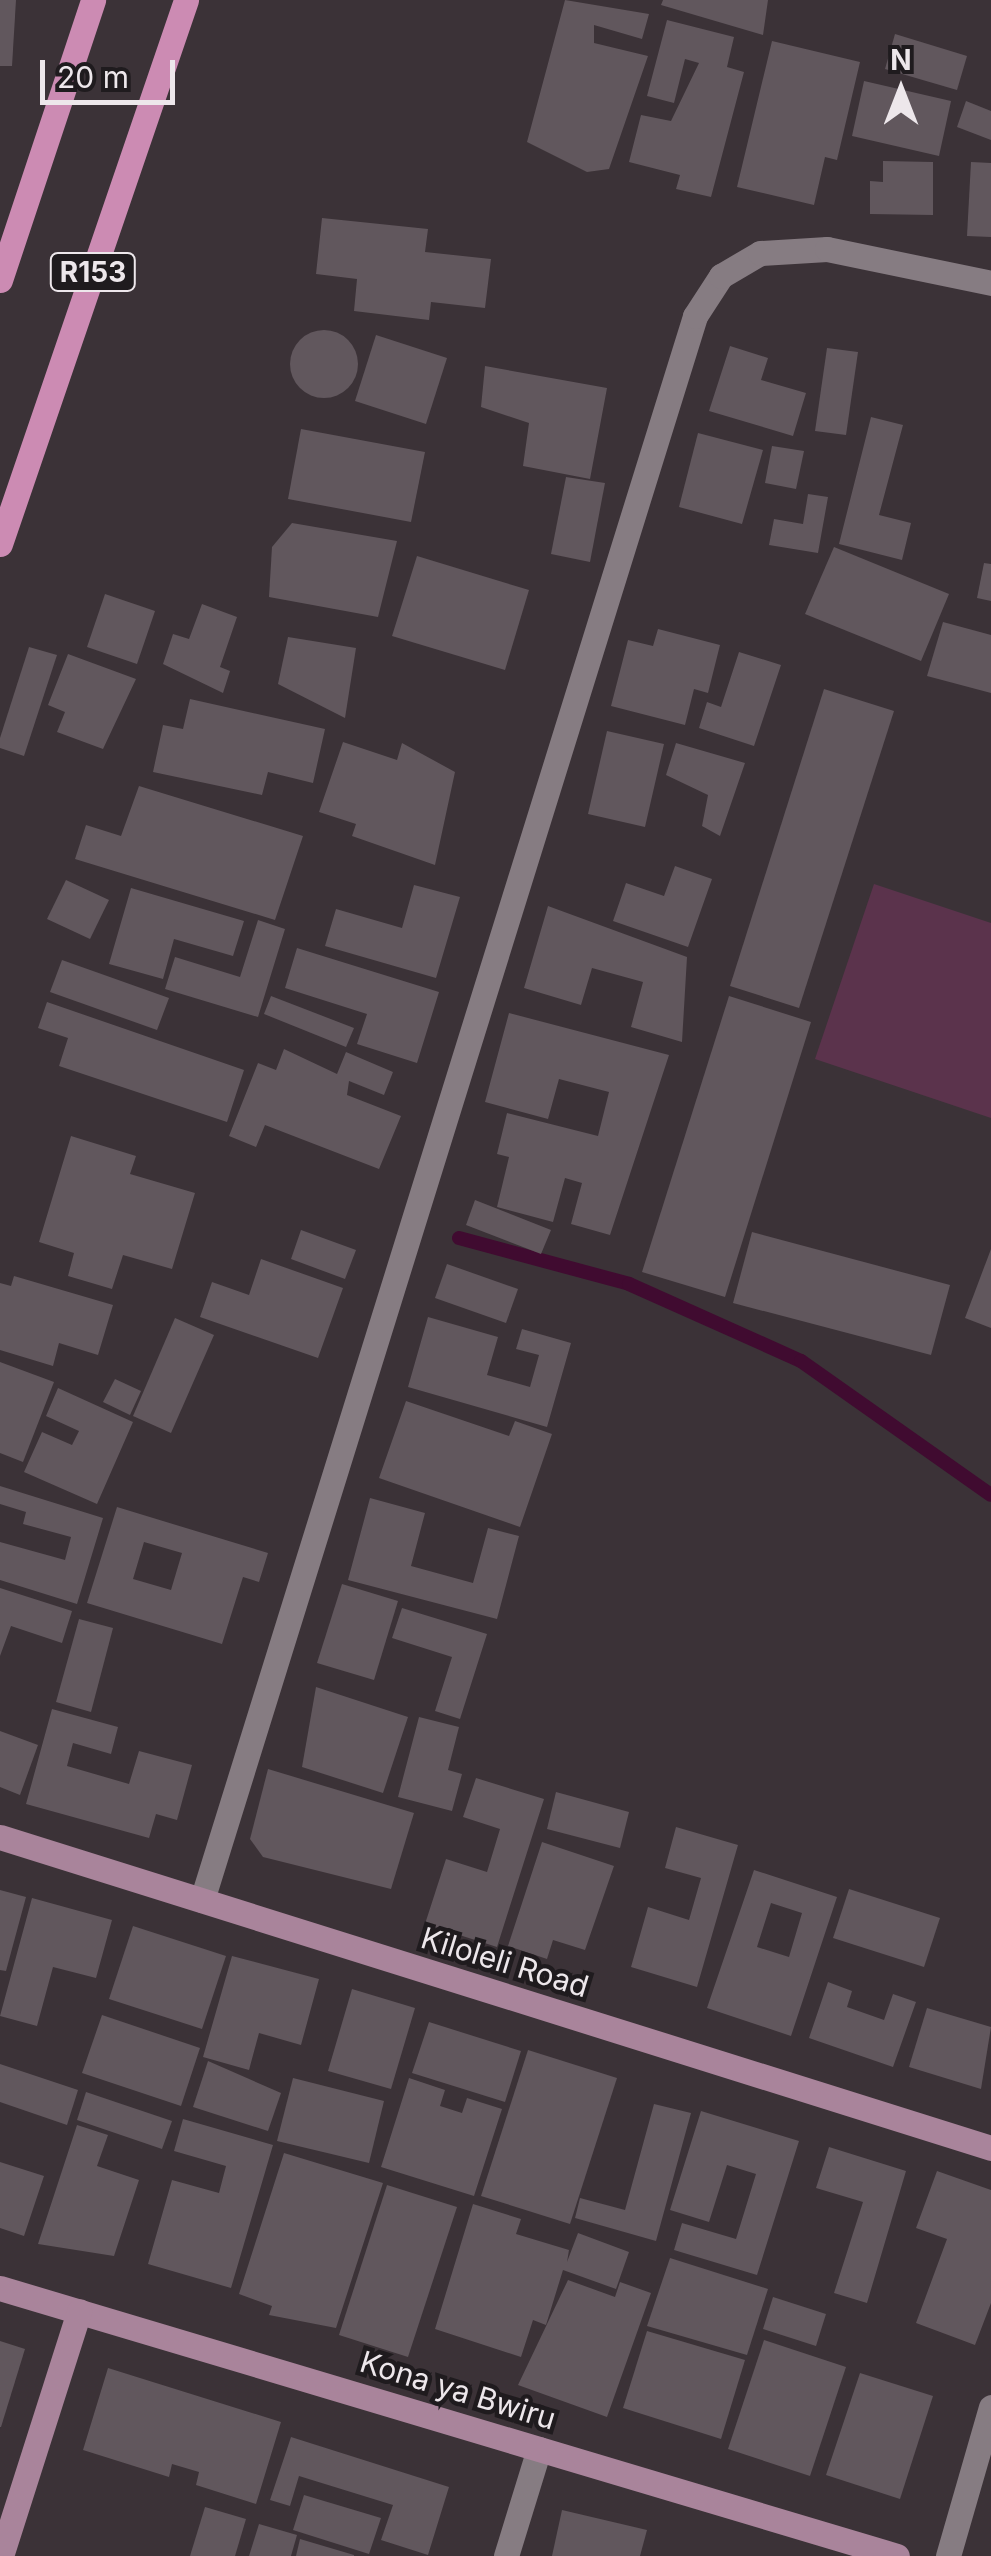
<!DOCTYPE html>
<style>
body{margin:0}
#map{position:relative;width:991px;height:2556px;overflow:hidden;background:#3b3237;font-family:Inter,sans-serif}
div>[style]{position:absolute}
.green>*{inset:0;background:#5b334c}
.stream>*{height:14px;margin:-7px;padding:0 7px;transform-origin:7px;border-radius:7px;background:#400b30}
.building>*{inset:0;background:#61575d}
.round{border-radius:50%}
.street>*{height:25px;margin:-12.5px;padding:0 12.5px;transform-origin:12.5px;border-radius:12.5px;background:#867c82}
.secondary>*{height:25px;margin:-12.5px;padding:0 12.5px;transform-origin:12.5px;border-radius:12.5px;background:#a9849b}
.primary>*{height:25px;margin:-12.5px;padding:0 12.5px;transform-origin:12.5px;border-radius:12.5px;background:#cc8bb3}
span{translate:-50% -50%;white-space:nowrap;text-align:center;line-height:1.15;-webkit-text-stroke:9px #1f1b1e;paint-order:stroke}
.shield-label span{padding:2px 8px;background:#1f1b1e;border:2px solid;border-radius:8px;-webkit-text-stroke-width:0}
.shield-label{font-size:28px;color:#ede7eb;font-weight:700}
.street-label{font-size:30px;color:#ede7eb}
.north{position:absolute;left:851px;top:40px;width:100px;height:100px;-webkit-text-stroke:8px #1f1b1e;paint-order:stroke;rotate:0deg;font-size:28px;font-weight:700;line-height:40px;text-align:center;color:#ede7eb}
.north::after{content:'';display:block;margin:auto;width:35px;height:45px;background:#ede7eb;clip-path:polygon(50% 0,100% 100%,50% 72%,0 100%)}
.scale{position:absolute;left:40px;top:60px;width:135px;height:45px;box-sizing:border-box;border:5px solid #ede7eb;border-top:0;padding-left:12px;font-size:30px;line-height:35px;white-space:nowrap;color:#ede7eb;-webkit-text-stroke:8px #1f1b1e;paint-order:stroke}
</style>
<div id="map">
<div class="green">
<i style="clip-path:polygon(874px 884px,991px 923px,991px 1118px,815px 1059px)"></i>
</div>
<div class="stream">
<i style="left:459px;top:1238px;width:176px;rotate:15.1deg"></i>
<i style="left:629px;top:1284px;width:188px;rotate:24.1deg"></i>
<i style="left:801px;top:1361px;width:232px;rotate:35.2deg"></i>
</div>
<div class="building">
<i style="clip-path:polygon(0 0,16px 0,12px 66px,0 66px)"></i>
<i style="clip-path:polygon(565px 0,649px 14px,642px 39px,594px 25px,594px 43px,648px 56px,609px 169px,587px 172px,527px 142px)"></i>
<i style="clip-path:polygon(663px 0,768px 0,763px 35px,661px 5px)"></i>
<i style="clip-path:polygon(667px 20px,734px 37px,727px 67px,744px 72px,711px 197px,676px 189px,680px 175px,629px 162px,641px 115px,671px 121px,699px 63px,685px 59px,674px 103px,647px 96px)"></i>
<i style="clip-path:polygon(895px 34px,967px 56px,957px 90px,885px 69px)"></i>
<i style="clip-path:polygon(772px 41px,860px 62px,837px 160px,825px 157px,814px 205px,737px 187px)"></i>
<i style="clip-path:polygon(864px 81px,951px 101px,939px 156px,852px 136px)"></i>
<i style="clip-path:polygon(966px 101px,991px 111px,991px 140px,957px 127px)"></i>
<i style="clip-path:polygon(883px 161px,933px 162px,933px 215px,870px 214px,870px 181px,883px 182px)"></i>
<i style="clip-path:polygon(971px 162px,991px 163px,991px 237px,967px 236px)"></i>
<i style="clip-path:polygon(322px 218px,428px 229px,425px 252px,491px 259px,485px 308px,431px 302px,429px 320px,354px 311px,357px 279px,316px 274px)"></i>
<i class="round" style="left:290px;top:330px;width:68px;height:68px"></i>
<i style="clip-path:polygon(376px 335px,447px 358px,426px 424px,355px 401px)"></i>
<i style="clip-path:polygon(730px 346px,768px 358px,761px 380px,806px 393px,793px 436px,709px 411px)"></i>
<i style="clip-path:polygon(827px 348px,858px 352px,846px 435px,815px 431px)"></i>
<i style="clip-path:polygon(485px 366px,607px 388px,590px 479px,523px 466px,529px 423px,481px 407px)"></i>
<i style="clip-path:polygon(871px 417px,903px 425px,879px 515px,911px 523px,902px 560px,839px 544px)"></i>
<i style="clip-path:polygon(301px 429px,425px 452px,411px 522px,288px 499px)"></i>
<i style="clip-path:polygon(698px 433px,763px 450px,742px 524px,679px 507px)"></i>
<i style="clip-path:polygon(772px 446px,804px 451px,796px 489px,765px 483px)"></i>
<i style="clip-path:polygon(566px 477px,605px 483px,590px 562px,551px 554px)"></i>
<i style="clip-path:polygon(808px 494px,828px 497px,818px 553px,769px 545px,774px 519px,803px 524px)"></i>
<i style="clip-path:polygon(292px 523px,397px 541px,378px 617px,269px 597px,272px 547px)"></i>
<i style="clip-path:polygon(834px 547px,949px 594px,921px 661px,805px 614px)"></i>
<i style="clip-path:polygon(417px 556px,529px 590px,505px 670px,392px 636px)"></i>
<i style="clip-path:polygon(984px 563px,991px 564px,991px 601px,977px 598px)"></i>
<i style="clip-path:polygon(105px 594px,155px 611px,137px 664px,87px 647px)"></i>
<i style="clip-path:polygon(202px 604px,237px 617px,220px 667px,230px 671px,223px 693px,163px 664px,173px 634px,189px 639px)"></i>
<i style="clip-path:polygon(943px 622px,991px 635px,991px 693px,927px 676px)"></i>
<i style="clip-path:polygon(658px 629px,720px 645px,708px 693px,694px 689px,685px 725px,611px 706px,628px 640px,653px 646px)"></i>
<i style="clip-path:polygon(288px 637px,356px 648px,345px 718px,278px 684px)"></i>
<i style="clip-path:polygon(29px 647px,57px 655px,24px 756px,0 748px,0 738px)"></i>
<i style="clip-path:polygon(739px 652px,781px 665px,754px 746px,699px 728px,707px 702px,721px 707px)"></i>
<i style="clip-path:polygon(68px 654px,136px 679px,103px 749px,57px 732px,65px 712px,48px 705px)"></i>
<i style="clip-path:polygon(824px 689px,894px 711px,799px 1008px,730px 986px)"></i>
<i style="clip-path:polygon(190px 699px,325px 729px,313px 783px,268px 772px,262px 795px,153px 772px,163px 725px,183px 729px)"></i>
<i style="clip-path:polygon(607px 731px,664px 744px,645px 827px,588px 814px)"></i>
<i style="clip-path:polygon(343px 742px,397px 760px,402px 743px,455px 772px,435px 865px,352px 836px,356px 824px,319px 812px)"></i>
<i style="clip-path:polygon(676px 743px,745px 763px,720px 836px,702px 826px,708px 795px,666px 775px)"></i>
<i style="clip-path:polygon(139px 786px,303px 836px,275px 920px,75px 859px,86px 825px,121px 836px)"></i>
<i style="clip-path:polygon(675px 866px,712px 879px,688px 947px,613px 921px,626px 883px,664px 896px)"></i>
<i style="clip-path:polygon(66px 880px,109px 900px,90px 939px,47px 919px)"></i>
<i style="clip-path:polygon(414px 885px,460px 897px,436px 978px,325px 946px,336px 909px,402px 928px)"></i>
<i style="clip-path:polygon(131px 888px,244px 921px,233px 956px,174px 939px,163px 979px,109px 964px)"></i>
<i style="clip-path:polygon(548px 906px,687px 957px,682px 1042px,631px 1027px,643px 982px,592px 968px,581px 1005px,524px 988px)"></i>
<i style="clip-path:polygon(258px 920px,285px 929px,258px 1017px,165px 989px,175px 957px,240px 977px)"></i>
<i style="clip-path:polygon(297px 948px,439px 992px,417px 1063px,357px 1044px,367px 1014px,285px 988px)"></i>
<i style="clip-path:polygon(62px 960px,169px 998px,157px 1030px,50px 992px)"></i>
<i style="clip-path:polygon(271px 996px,354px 1028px,346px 1047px,264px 1014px)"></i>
<i style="clip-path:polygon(729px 996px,811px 1022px,725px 1297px,642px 1272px)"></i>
<i style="clip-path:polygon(47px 1002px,244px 1070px,227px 1122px,59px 1066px,68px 1038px,38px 1028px)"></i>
<i style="clip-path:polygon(509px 1013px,669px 1055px,610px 1235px,571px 1224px,582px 1183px,565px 1178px,553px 1222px,497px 1207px,509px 1157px,497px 1154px,507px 1113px,598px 1136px,609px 1092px,559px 1079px,548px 1119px,485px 1102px)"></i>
<i style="clip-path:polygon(284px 1049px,337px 1074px,346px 1052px,393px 1072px,384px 1095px,349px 1081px,347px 1095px,401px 1116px,379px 1169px,265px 1125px,256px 1147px,229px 1136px,258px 1063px,276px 1070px)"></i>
<i style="clip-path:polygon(71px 1136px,136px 1156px,130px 1174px,195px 1193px,172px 1269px,123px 1255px,112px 1289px,68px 1276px,74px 1253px,39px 1242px)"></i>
<i style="clip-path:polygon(475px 1200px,551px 1230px,541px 1254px,466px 1225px)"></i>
<i style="clip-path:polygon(301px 1230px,356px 1250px,345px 1279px,291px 1259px)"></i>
<i style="clip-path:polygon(752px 1232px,950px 1285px,931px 1355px,733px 1303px)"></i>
<i style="clip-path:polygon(991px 1249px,991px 1328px,965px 1318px)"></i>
<i style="clip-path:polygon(261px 1259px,343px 1288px,318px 1358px,200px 1317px,212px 1282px,249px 1295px)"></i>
<i style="clip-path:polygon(447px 1264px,518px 1289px,506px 1323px,435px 1298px)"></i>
<i style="clip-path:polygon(14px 1276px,113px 1305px,98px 1355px,59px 1343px,53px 1366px,0 1350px,0 1283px,11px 1286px)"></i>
<i style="clip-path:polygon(428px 1317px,498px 1337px,487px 1375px,530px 1387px,539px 1355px,516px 1349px,522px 1329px,571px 1343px,547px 1427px,408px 1387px)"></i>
<i style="clip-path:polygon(175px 1318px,214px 1335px,171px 1433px,133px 1416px)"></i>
<i style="clip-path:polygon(0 1362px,54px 1382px,23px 1462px,0 1453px)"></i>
<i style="clip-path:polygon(115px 1379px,141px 1391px,130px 1415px,103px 1402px)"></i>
<i style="clip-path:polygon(58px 1388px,133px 1422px,97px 1504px,24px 1472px,42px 1432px,72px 1445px,79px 1431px,46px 1416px)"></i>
<i style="clip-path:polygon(406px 1401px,509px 1436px,515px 1421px,552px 1434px,520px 1527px,379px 1478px)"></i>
<i style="clip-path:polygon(0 1486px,103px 1518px,77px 1604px,0 1580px,0 1542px,65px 1560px,71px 1537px,23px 1524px,26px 1512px,0 1504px)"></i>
<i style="clip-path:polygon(370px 1498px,425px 1513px,411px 1566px,473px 1583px,488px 1528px,519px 1536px,497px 1619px,348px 1580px)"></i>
<i style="clip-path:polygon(evenodd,117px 1507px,268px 1553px,259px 1582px,243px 1577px,222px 1644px,87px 1603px,117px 1507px,144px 1542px,182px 1553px,171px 1590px,133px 1579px,144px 1542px)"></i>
<i style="clip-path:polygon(342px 1584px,398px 1601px,374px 1680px,317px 1663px)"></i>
<i style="clip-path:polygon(0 1588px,72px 1611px,62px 1643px,11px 1626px,0 1656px)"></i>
<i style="clip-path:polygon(402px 1608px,487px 1634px,460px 1719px,435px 1711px,452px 1657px,392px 1638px)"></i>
<i style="clip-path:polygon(79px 1619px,113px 1628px,91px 1712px,56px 1702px)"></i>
<i style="clip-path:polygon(316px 1687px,408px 1717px,383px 1793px,302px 1767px)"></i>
<i style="clip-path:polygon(52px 1709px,118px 1727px,111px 1754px,73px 1743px,67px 1766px,129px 1784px,139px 1751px,192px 1765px,177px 1820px,156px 1814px,149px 1838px,26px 1804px)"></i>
<i style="clip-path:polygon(419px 1717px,459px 1727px,448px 1770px,462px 1774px,452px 1811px,398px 1797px)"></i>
<i style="clip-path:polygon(0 1731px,38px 1745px,20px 1795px,0 1787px)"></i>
<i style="clip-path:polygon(268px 1769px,414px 1813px,391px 1889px,263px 1857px,250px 1839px)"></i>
<i style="clip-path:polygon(476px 1778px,544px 1799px,497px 1947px,425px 1924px,446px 1859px,487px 1872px,500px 1829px,463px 1817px)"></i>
<i style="clip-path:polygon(556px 1792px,629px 1812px,620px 1848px,547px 1829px)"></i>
<i style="clip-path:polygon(676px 1827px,738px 1845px,697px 1987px,631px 1967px,648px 1907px,689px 1920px,701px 1878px,665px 1868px)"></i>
<i style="clip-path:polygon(542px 1842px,614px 1866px,585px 1950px,553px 1940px,547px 1959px,508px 1946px)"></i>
<i style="clip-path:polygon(evenodd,754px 1870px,837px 1897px,791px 2036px,707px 2008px,754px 1870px,771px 1903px,802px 1913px,789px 1957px,757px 1947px,771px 1903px)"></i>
<i style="clip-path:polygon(849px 1889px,940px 1918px,924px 1967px,833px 1938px)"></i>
<i style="clip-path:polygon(0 1890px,26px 1897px,6px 1971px,0 1970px)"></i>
<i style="clip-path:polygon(32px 1898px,112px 1920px,96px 1978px,53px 1967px,37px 2026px,0 2016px)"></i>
<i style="clip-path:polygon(133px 1926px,226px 1956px,202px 2029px,109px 1999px)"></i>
<i style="clip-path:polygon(232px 1956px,319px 1979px,301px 2045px,259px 2033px,249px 2070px,203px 2057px)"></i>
<i style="clip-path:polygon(828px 1982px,852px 1991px,847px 2007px,884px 2020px,893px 1994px,916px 2002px,893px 2067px,809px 2038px)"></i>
<i style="clip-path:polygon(352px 1989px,415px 2008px,391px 2089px,328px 2071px)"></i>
<i style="clip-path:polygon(927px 2008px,991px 2027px,981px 2089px,909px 2067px)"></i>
<i style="clip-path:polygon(102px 2015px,200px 2048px,181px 2106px,82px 2073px)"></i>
<i style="clip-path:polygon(429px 2022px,521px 2051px,505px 2102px,412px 2073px)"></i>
<i style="clip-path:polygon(528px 2050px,617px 2078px,570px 2224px,481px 2196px)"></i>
<i style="clip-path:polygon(208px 2061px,281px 2093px,268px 2131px,193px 2107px)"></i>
<i style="clip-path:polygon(0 2064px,78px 2090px,67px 2125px,0 2102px)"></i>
<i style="clip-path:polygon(293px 2078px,384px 2101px,369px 2163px,277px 2141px)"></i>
<i style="clip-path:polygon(409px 2078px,445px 2090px,440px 2106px,462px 2113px,467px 2098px,502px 2109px,474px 2196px,381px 2167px)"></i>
<i style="clip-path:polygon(86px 2092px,172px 2121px,162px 2149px,77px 2120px)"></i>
<i style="clip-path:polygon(654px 2104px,691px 2113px,656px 2241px,575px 2218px,580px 2198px,625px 2210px)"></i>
<i style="clip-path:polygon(701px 2111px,799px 2141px,757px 2275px,674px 2250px,682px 2223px,736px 2239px,756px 2174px,727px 2165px,709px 2222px,670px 2210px)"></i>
<i style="clip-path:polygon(183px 2119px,273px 2145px,231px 2288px,148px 2264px,172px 2180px,219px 2193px,226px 2166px,174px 2151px)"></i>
<i style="clip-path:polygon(77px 2125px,108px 2135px,97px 2166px,139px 2180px,114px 2256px,38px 2244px)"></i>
<i style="clip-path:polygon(829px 2147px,906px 2171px,867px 2303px,834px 2293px,863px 2202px,816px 2188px)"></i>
<i style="clip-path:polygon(284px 2153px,383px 2183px,336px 2328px,269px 2315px,272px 2306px,239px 2294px)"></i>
<i style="clip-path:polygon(0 2162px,44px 2176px,24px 2236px,0 2228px)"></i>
<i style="clip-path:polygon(937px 2171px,991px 2190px,991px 2303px,975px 2345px,916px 2323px,947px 2239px,916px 2228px)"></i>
<i style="clip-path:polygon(387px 2185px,457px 2207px,408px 2357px,339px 2335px)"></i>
<i style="clip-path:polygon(473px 2204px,521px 2219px,516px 2234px,569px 2250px,567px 2262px,578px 2233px,629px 2252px,616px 2289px,563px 2270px,546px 2325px,533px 2320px,521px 2357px,435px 2329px)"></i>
<i style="clip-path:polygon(670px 2258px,768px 2289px,747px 2355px,647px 2326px)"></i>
<i style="clip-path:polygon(568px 2280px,615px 2297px,620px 2282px,651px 2293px,607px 2417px,518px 2385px)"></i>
<i style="clip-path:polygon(773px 2297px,826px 2314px,816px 2346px,763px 2329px)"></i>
<i style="clip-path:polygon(647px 2331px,745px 2360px,721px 2439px,623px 2408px)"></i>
<i style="clip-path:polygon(764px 2340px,846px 2367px,810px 2476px,728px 2449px)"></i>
<i style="clip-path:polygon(0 2341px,25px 2349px,1px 2427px,0 2427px)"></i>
<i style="clip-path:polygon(108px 2368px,281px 2422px,256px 2504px,196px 2485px,199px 2472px,172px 2464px,169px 2477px,83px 2450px)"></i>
<i style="clip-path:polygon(860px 2373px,933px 2396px,900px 2499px,826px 2475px)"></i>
<i style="clip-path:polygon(291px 2437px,449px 2487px,428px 2555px,381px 2540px,393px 2505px,299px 2476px,290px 2506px,270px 2500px)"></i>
<i style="clip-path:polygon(304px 2495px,381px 2518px,369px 2554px,293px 2530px)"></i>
<i style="clip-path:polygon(205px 2507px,246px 2519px,235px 2556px,190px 2556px)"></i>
<i style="clip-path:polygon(562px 2510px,647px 2530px,640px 2556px,552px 2556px)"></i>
<i style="clip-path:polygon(259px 2524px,297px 2535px,291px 2556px,249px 2556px)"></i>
<i style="clip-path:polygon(300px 2539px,354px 2555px,354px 2556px,296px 2556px)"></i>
</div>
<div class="street">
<i style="left:202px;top:1900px;width:1659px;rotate:-72.71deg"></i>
<i style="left:695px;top:316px;width:48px;rotate:-57deg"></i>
<i style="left:721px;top:276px;width:45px;rotate:-30.5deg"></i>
<i style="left:760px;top:253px;width:67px;rotate:-3.4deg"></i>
<i style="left:827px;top:249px;width:167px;rotate:11.7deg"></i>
<i style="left:506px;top:2556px;width:112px;rotate:-72.9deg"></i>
<i style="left:948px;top:2556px;width:155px;rotate:-73.9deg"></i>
</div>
<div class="secondary">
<i style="left:0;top:1837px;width:1039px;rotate:17.42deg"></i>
<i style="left:0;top:2288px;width:936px;rotate:16.63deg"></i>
<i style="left:1px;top:2556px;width:257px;rotate:-72.3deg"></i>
</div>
<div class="primary">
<i style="left:0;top:280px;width:295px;rotate:-71.6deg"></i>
<i style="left:0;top:544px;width:575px;rotate:-71.12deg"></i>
</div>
<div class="shield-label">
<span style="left:93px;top:272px">R153</span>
</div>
<div class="street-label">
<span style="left:505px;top:1962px;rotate:17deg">Kiloleli Road</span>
<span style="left:458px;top:2390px;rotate:17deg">Kona ya Bwiru</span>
</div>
<div class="north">N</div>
<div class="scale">20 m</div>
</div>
